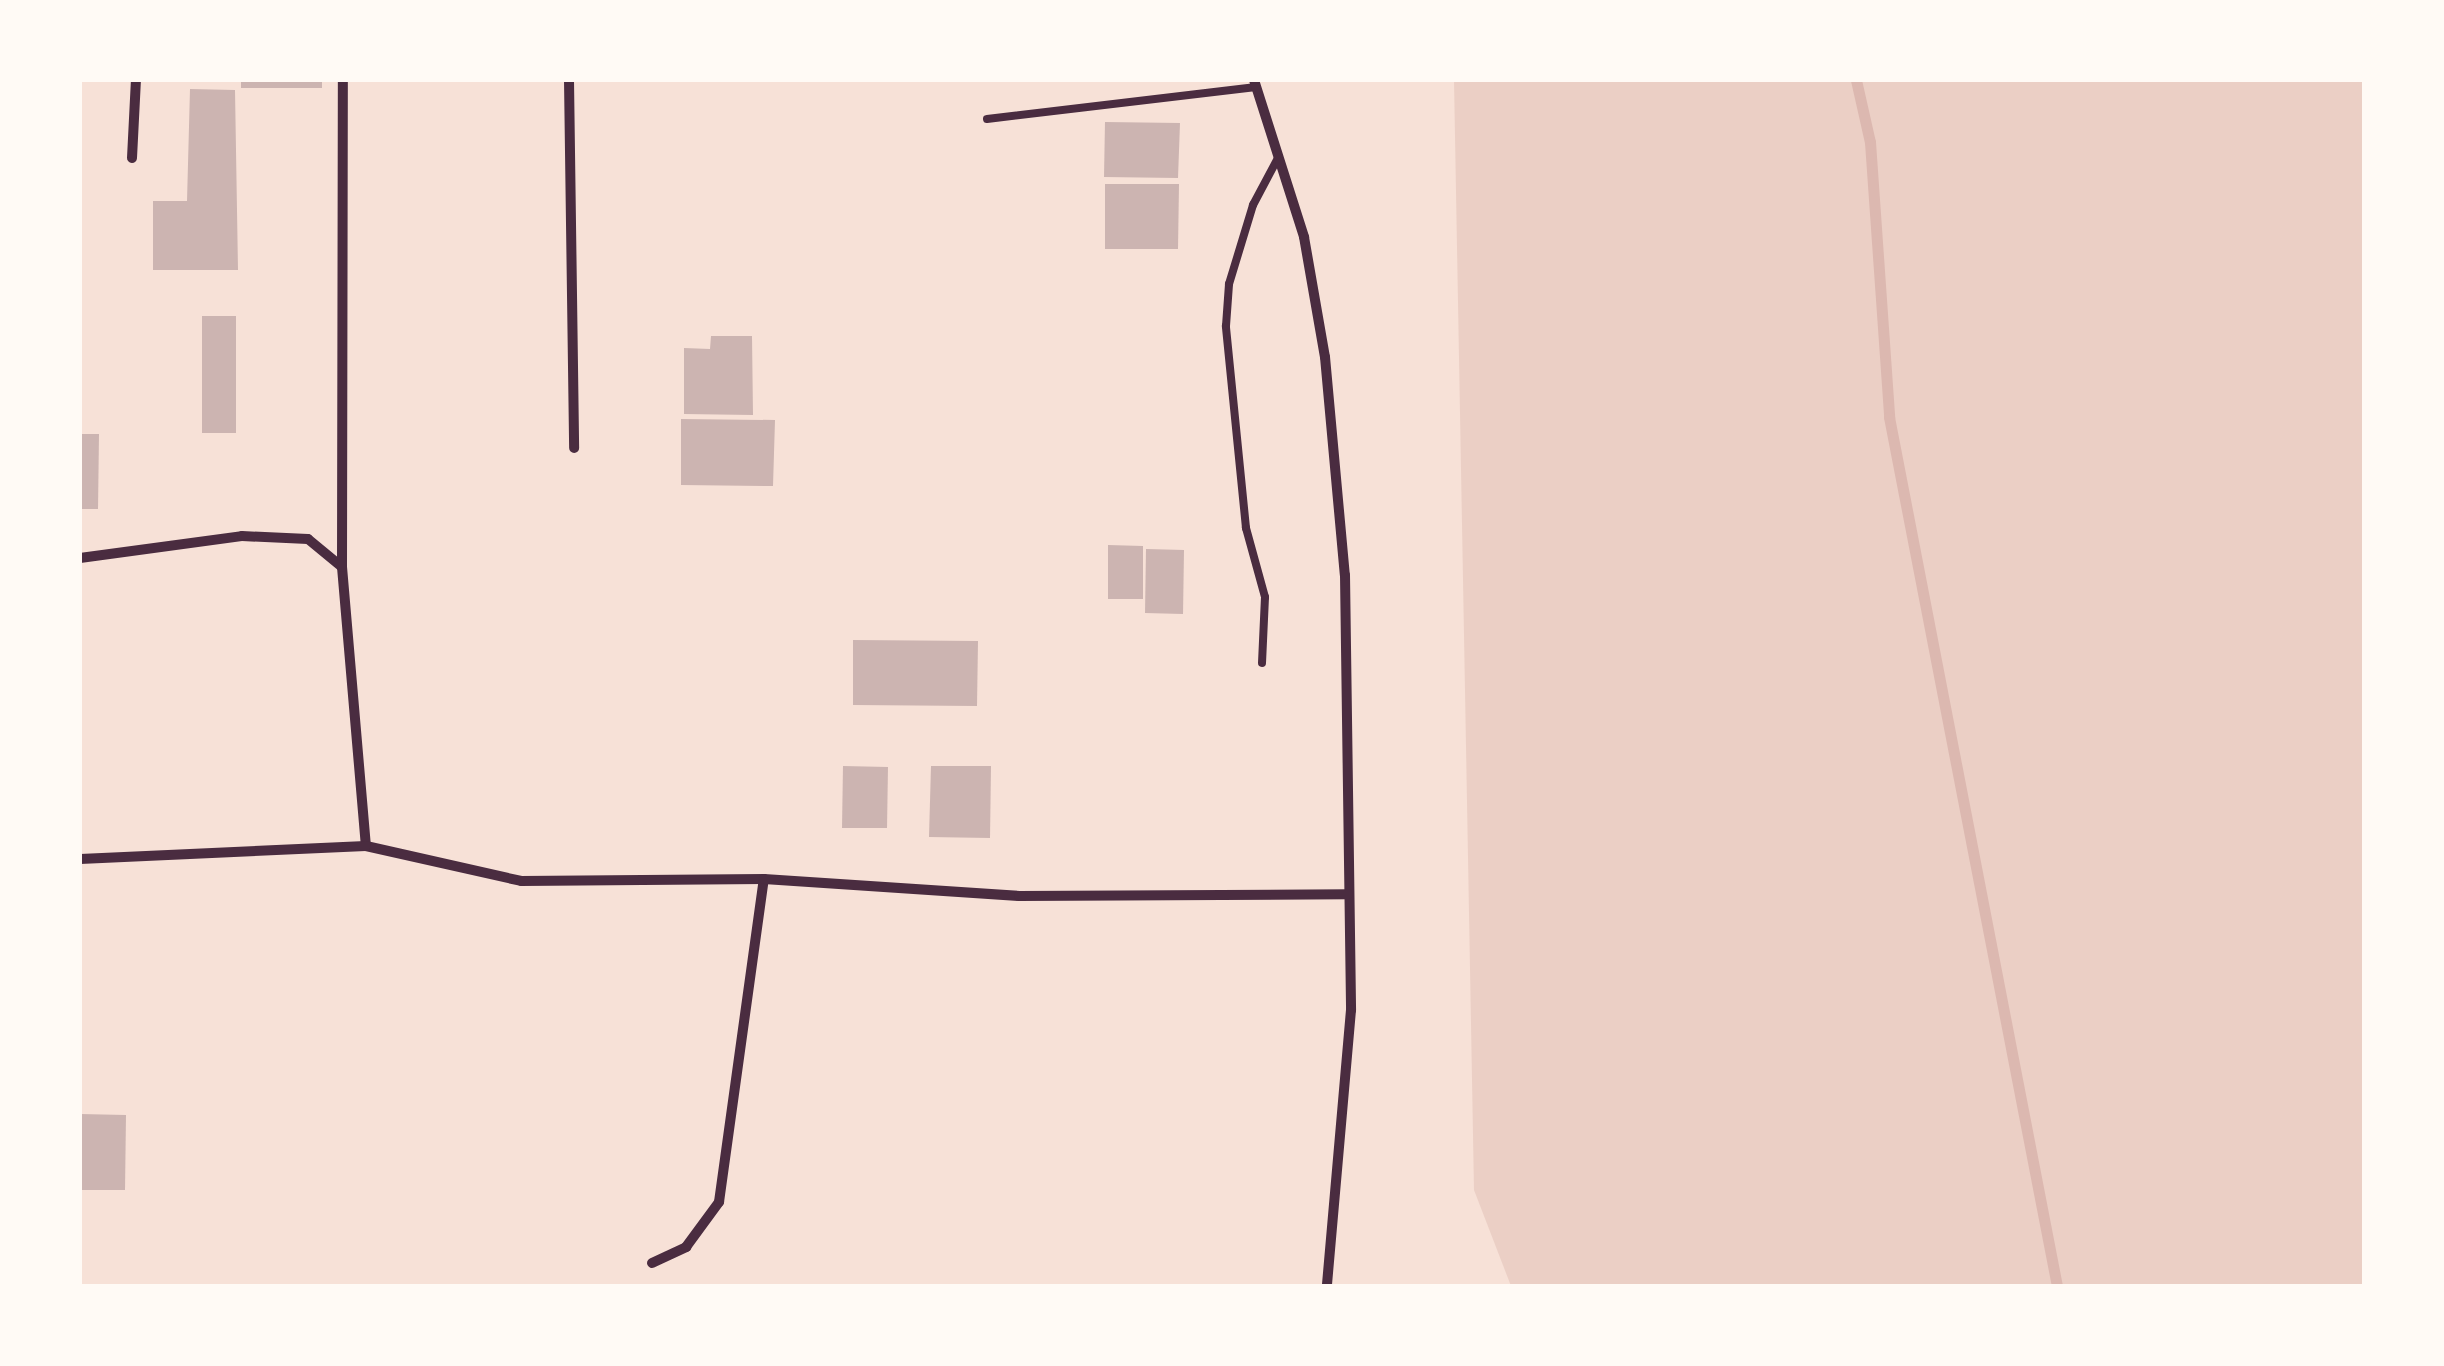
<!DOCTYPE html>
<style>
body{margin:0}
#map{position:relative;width:2444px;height:1366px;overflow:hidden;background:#f7e1d7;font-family:Jost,sans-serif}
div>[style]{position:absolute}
.green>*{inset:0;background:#ebcfc5}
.stream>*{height:11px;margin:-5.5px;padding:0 5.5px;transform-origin:5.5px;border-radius:5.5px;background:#dcb8b0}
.building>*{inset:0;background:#ccb4b1}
.service>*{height:8px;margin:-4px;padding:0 4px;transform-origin:4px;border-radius:4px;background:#4a2c40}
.minor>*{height:10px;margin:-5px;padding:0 5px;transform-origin:5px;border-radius:5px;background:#4a2c40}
span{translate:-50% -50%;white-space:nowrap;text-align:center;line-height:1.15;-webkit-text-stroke:8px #fffaf5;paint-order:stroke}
.frame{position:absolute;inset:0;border:82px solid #fffaf5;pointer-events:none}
</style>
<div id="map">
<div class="green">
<i style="clip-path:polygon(1454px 80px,2364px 80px,2364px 1286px,1511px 1286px,1474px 1190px)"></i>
</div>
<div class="stream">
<i style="left:1856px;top:80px;width:64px;rotate:77.3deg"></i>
<i style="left:1870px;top:142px;width:276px;rotate:86deg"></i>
<i style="left:1889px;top:417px;width:885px;rotate:79.06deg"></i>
</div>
<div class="building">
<i style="clip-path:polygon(241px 80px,322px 80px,322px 88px,241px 88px)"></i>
<i style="clip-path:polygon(190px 89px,235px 90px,238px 270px,153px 270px,153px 201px,187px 201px)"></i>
<i style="clip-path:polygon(1105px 122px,1180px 123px,1178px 178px,1104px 177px)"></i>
<i style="clip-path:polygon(1105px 184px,1179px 184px,1178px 249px,1105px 249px)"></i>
<i style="clip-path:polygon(202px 316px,236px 316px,236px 433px,202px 433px)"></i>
<i style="clip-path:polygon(711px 336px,752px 336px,753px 415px,684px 414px,684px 348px,710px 349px)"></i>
<i style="clip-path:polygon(681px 419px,775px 420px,773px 486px,681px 485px)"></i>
<i style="clip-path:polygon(80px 434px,99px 434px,98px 509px,80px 509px)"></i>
<i style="clip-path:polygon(1108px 545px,1143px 546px,1143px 599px,1108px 599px)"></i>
<i style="clip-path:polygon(1146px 549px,1184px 550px,1183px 614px,1145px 613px)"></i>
<i style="clip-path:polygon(853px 640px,978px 641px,977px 706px,853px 705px)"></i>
<i style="clip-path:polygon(843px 766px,888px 767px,887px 828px,842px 828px)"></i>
<i style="clip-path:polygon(931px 766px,991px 766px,990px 838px,929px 837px)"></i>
<i style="clip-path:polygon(80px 1114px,126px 1115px,125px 1190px,80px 1190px)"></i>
</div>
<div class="service">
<i style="left:987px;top:119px;width:271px;rotate:-6.8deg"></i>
<i style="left:1262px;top:663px;width:66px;rotate:-87.4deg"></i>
<i style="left:1265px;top:597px;width:72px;rotate:-105.4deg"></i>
<i style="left:1246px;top:528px;width:203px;rotate:-95.7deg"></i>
<i style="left:1226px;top:326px;width:42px;rotate:-85.9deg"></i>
<i style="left:1229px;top:284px;width:83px;rotate:-73.1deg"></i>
<i style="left:1253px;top:205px;width:55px;rotate:-62deg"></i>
</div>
<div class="minor">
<i style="left:569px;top:80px;width:368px;rotate:89.2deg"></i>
<i style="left:1254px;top:80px;width:165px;rotate:72.3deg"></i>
<i style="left:1304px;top:237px;width:122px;rotate:80.1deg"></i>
<i style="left:1325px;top:357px;width:219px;rotate:84.8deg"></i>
<i style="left:1345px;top:575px;width:435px;rotate:89.2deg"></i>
<i style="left:1351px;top:1010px;width:277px;rotate:95deg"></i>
<i style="left:132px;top:158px;width:78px;rotate:-87.1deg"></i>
<i style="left:80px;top:558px;width:163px;rotate:-7.7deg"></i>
<i style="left:242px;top:536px;width:66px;rotate:2.6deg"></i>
<i style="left:308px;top:539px;width:44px;rotate:39.5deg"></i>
<i style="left:342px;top:567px;width:280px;rotate:85.1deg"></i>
<i style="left:366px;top:846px;width:159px;rotate:12.7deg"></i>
<i style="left:521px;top:881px;width:243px;rotate:-0.5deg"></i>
<i style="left:342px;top:567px;width:487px;rotate:-89.9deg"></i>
<i style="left:80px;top:859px;width:286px;rotate:-2.6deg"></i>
<i style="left:652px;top:1263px;width:38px;rotate:-25deg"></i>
<i style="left:686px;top:1247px;width:56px;rotate:-53.7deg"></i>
<i style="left:719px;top:1202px;width:326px;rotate:-82.1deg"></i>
<i style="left:764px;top:879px;width:256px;rotate:3.8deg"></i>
<i style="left:1019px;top:896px;width:329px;rotate:-0.3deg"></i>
</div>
<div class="frame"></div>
</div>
